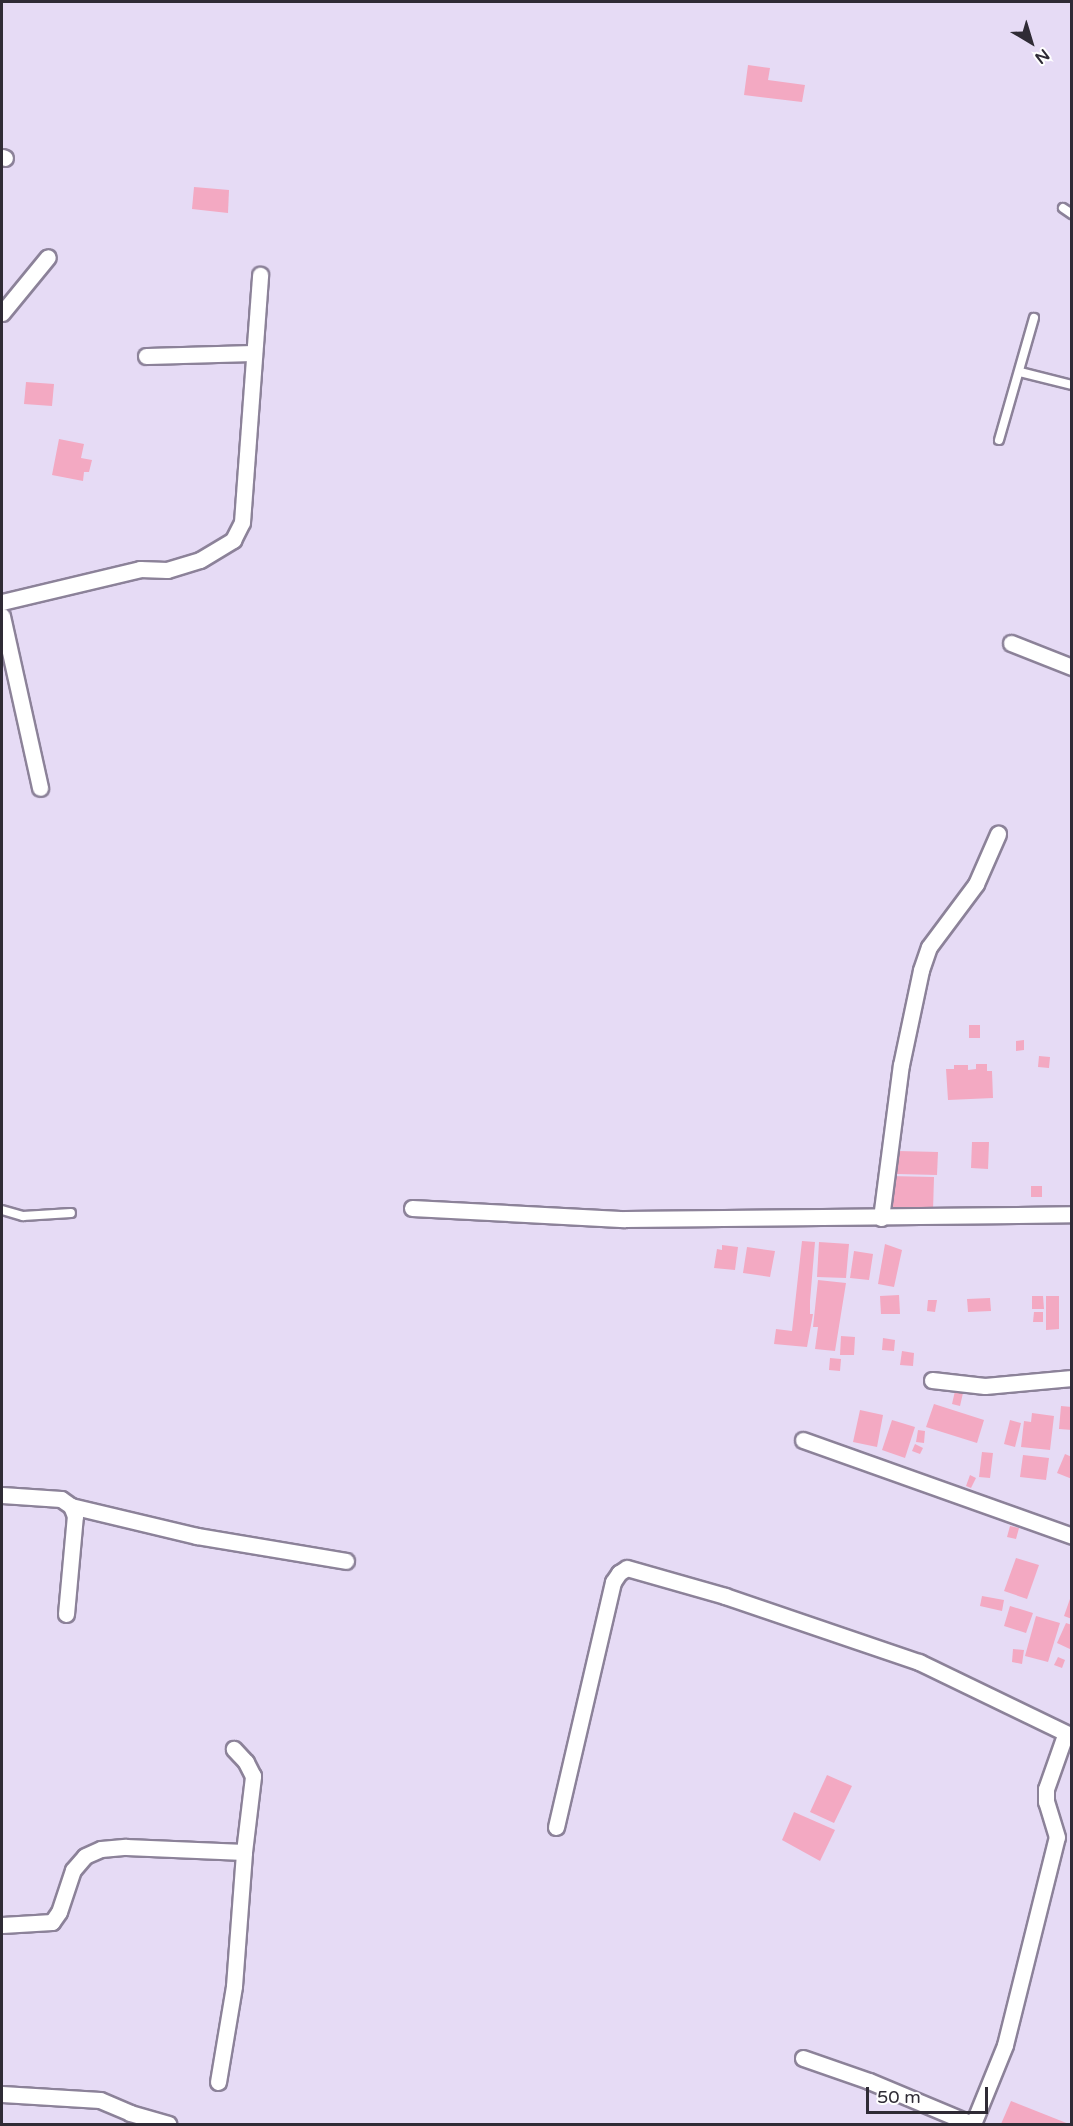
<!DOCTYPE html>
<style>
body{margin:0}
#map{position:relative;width:1073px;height:2126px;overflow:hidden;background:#e6dbf5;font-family:"Varela Round",sans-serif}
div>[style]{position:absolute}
.building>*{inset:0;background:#f3a9c2}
.roads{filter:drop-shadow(2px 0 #8c8299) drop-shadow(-2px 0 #8c8299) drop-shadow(0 2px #8c8299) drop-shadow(0 -2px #8c8299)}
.lane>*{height:8px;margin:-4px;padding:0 4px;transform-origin:4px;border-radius:4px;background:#fff}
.street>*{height:15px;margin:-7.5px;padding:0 7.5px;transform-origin:7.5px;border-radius:7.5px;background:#fff}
span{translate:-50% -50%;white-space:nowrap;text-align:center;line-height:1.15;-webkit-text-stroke:4.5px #fff;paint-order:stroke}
.frame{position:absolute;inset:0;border:3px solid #2f2b35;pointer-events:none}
.north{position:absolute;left:1001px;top:12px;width:60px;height:60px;-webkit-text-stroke:4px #fff;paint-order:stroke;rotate:142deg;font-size:16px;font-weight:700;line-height:24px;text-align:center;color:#2f2b35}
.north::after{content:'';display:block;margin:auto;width:21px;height:27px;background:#2f2b35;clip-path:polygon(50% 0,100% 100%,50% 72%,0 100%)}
.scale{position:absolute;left:866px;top:2087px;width:122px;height:27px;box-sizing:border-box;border:3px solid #2f2b35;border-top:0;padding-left:8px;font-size:18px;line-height:21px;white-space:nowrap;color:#2f2b35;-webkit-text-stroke:4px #fff;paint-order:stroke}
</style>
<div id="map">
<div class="building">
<i style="clip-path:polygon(748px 65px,770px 68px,768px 80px,805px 85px,802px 102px,744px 95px)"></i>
<i style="clip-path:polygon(194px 187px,229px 190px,228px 213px,192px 209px)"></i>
<i style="clip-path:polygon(26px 382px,54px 384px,52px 406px,24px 404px)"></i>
<i style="clip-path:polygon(59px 439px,84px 444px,81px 458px,92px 460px,89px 472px,84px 472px,83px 481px,52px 475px)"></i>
<i style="clip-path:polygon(969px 1025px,980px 1025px,980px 1038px,969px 1038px)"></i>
<i style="clip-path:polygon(1024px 1040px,1024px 1050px,1016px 1051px,1016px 1041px)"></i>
<i style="clip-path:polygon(1039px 1056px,1050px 1057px,1049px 1068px,1038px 1067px)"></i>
<i style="clip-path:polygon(976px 1064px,987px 1064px,987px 1071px,992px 1071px,993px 1098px,948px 1100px,946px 1069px,954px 1069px,954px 1065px,968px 1065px,968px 1070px,976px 1069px)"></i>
<i style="clip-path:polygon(972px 1142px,989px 1142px,988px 1169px,971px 1168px)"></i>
<i style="clip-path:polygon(898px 1151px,938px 1152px,937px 1175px,897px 1174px)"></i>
<i style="clip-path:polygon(889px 1176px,934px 1177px,933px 1211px,888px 1211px)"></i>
<i style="clip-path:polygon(1031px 1186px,1042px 1186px,1042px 1197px,1031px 1197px)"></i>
<i style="clip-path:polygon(802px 1241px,815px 1242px,810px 1301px,810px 1314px,813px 1314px,807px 1347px,774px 1344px,776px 1329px,792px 1331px)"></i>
<i style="clip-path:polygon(819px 1242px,849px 1244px,846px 1278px,817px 1277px)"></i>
<i style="clip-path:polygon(885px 1244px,902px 1250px,894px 1287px,878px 1284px)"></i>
<i style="clip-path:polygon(722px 1245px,738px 1247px,735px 1270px,714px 1268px,717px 1249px,722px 1250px)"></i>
<i style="clip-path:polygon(747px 1247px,775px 1251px,770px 1277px,743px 1273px)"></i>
<i style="clip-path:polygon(854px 1251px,873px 1254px,869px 1280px,850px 1278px)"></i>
<i style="clip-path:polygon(818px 1280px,846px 1283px,835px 1351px,815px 1349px,818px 1327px,813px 1327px)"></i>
<i style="clip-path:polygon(899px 1295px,900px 1314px,881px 1314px,880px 1296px)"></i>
<i style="clip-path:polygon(1032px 1296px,1043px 1296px,1044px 1309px,1032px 1309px)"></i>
<i style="clip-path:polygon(1046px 1296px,1059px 1296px,1059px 1329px,1046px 1330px)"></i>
<i style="clip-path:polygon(990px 1298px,991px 1311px,968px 1312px,967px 1299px)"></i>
<i style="clip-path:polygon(928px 1300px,937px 1300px,935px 1312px,927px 1311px)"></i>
<i style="clip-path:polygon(1034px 1312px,1043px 1312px,1043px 1322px,1033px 1322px)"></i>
<i style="clip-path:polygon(841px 1336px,855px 1337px,854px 1355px,840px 1355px)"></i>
<i style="clip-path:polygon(883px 1338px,895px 1340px,894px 1351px,882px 1350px)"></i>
<i style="clip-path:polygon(902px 1351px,914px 1353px,913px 1366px,900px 1365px)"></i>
<i style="clip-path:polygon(830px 1358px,841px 1359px,840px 1371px,829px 1370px)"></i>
<i style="clip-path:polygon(955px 1391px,963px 1393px,960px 1406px,952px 1404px)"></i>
<i style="clip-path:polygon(934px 1404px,984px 1420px,977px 1443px,926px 1427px)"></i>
<i style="clip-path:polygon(1061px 1406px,1072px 1407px,1072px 1430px,1059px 1429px)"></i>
<i style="clip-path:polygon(860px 1410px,883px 1415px,877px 1447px,853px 1442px)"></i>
<i style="clip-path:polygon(1032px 1413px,1054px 1416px,1050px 1450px,1021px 1447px,1024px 1421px,1031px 1422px)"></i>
<i style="clip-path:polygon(892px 1420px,915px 1427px,905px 1458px,882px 1450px)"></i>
<i style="clip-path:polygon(1010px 1420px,1021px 1423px,1015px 1447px,1004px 1444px)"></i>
<i style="clip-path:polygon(918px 1430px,925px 1431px,924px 1443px,916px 1442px)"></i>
<i style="clip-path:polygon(915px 1444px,923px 1448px,920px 1454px,912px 1451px)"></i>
<i style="clip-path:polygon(982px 1452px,993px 1453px,990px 1478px,979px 1477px)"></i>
<i style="clip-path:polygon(1065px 1454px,1072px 1457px,1072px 1479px,1057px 1473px)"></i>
<i style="clip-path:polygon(1023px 1455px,1049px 1458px,1046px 1480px,1020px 1477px)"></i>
<i style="clip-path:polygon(970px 1475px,976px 1478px,971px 1488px,966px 1486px)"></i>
<i style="clip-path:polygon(1010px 1526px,1019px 1528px,1016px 1539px,1007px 1537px)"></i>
<i style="clip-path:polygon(1016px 1558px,1039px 1565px,1027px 1599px,1004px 1591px)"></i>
<i style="clip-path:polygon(982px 1596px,1004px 1600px,1002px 1611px,980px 1606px)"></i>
<i style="clip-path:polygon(1071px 1596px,1072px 1596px,1072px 1619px,1064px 1616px)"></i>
<i style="clip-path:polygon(1010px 1606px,1033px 1613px,1026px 1633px,1004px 1626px)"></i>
<i style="clip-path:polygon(1036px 1616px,1060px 1623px,1048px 1662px,1025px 1656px)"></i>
<i style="clip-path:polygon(1066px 1623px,1072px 1625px,1072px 1650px,1057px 1643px)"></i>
<i style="clip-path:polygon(1013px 1649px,1024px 1650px,1022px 1664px,1012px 1662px)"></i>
<i style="clip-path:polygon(1058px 1657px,1065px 1660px,1062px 1668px,1054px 1665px)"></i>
<i style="clip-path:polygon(827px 1775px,852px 1786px,834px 1823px,810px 1812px)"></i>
<i style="clip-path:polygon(794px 1812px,835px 1830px,820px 1861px,782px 1840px)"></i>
<i style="clip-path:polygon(1011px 2101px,1069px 2124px,1001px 2124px)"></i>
</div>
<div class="roads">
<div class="lane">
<i style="left:1063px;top:208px;width:11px;rotate:34deg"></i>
<i style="left:1020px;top:372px;width:54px;rotate:14deg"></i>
<i style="left:999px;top:440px;width:127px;rotate:-74deg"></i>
<i style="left:2px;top:1210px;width:22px;rotate:16deg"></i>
<i style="left:23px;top:1216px;width:48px;rotate:-3.6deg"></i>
</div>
<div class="street">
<i style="left:2px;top:157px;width:3px;rotate:18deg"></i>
<i style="left:2px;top:313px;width:72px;rotate:-50.6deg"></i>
<i style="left:146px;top:356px;width:108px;rotate:-1.6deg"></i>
<i style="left:2px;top:602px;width:142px;rotate:-13.4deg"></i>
<i style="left:140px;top:569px;width:27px;rotate:2deg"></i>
<i style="left:167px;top:570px;width:34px;rotate:-17deg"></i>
<i style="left:200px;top:560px;width:39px;rotate:-31deg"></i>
<i style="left:233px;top:540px;width:20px;rotate:-63deg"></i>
<i style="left:242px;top:522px;width:248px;rotate:-85.8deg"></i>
<i style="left:2px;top:616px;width:176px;rotate:77.5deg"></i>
<i style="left:1011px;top:643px;width:66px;rotate:21.5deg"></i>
<i style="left:412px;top:1208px;width:213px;rotate:3deg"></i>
<i style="left:625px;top:1219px;width:447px;rotate:-0.6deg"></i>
<i style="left:881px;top:1218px;width:154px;rotate:-82.6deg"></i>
<i style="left:901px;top:1065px;width:97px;rotate:-78.1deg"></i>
<i style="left:921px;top:970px;width:24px;rotate:-71deg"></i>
<i style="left:929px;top:947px;width:79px;rotate:-53.3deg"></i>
<i style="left:976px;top:884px;width:55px;rotate:-66.3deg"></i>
<i style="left:932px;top:1380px;width:53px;rotate:6.5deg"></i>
<i style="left:985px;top:1386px;width:87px;rotate:-5.3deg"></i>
<i style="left:803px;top:1440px;width:286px;rotate:19.6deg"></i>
<i style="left:2px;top:1495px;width:59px;rotate:3.9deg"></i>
<i style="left:61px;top:1499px;width:12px;rotate:35deg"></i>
<i style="left:71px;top:1506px;width:130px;rotate:13.4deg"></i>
<i style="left:197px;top:1536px;width:151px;rotate:9.5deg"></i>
<i style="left:66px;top:1614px;width:98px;rotate:-84.8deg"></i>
<i style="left:75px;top:1516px;width:11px;rotate:-112deg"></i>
<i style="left:556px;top:1827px;width:252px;rotate:-76.9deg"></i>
<i style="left:613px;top:1582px;width:11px;rotate:-56deg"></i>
<i style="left:619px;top:1573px;width:9px;rotate:-32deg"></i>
<i style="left:627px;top:1568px;width:102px;rotate:15.9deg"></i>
<i style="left:725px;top:1596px;width:205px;rotate:18.8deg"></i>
<i style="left:919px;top:1662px;width:170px;rotate:25.8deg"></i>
<i style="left:2px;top:1925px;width:50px;rotate:-3.4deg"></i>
<i style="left:52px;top:1922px;width:12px;rotate:-55deg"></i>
<i style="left:59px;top:1912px;width:44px;rotate:-71.6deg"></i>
<i style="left:73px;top:1870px;width:18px;rotate:-49deg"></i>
<i style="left:85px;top:1856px;width:17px;rotate:-24deg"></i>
<i style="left:101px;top:1849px;width:25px;rotate:-5deg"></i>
<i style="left:126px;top:1847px;width:118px;rotate:2.4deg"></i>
<i style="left:244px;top:1852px;width:77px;rotate:-83.2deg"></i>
<i style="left:253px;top:1776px;width:16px;rotate:-117deg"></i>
<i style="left:246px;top:1762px;width:18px;rotate:-133deg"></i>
<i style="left:803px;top:2058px;width:70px;rotate:19.2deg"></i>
<i style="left:869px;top:2081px;width:112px;rotate:22.7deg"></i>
<i style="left:218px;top:2082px;width:97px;rotate:-80.5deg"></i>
<i style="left:234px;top:1986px;width:134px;rotate:-85.7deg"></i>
<i style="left:2px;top:2094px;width:98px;rotate:3.5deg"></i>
<i style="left:100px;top:2100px;width:33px;rotate:23deg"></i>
<i style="left:130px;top:2113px;width:40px;rotate:16deg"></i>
<i style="left:973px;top:2124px;width:85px;rotate:-67.9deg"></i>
<i style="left:1005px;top:2045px;width:214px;rotate:-76deg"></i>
<i style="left:1057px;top:1837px;width:37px;rotate:-107deg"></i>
<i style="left:1046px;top:1802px;width:13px;rotate:-90deg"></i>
<i style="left:1046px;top:1789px;width:57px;rotate:-70.6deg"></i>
</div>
</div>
<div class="frame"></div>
<div class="north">N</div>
<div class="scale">50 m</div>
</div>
